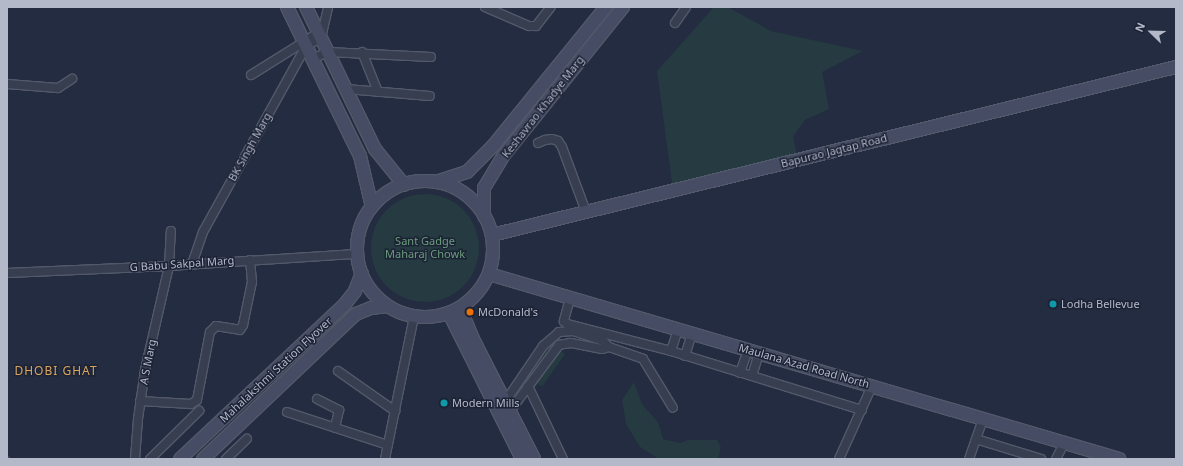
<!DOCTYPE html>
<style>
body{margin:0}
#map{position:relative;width:1183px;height:466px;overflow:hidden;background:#232c40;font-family:"Noto Sans",sans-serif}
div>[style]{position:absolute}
.green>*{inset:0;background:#253a41}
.round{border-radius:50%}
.roads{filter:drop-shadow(1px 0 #52596a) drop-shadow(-1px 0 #52596a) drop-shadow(0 1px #52596a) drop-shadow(0 -1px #52596a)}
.street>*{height:8px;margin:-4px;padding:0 4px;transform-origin:4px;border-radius:4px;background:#373e50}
.secondary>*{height:12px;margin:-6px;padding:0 6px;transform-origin:6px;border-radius:6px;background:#454c63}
.secondary>.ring{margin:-6px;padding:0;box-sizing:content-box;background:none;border:12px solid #454c63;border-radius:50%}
.rail>*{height:4.5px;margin-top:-2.25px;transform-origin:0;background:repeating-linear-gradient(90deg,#1c2335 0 9px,#596177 0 18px);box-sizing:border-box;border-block:1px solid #596177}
.dots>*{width:11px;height:11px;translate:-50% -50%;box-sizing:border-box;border:2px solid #1c2335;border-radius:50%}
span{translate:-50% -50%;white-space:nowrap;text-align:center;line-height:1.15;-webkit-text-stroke:3px #1c2335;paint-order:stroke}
.street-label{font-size:11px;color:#b4b9ca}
.park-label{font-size:11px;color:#6a9d7c}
.poi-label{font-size:11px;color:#b4b9ca}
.left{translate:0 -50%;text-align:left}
.neighbourhood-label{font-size:12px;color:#daa55f;letter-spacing:1px}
.frame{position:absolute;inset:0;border:8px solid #b4b9ca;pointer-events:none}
.north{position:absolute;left:1131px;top:12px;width:40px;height:40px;-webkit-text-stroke:3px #1c2335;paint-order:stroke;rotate:293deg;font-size:11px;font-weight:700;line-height:16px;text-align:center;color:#b4b9ca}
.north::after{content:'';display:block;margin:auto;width:14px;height:18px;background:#b4b9ca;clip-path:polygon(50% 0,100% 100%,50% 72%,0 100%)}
</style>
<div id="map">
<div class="green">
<i style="clip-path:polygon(714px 7px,728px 7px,771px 31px,863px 51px,822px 72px,829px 109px,805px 120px,793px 137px,798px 159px,673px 190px,657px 71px)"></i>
<i class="round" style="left:371px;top:194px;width:108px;height:108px"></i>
<i style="clip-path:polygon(550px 343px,565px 354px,542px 387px,527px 376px)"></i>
<i style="clip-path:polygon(634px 382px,642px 404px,658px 422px,663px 439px,680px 443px,688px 440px,717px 440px,721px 447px,718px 459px,659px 459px,640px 447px,626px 424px,622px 400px)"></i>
</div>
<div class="roads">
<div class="street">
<i style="left:485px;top:7px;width:48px;rotate:23.4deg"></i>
<i style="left:529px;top:26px;width:7px"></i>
<i style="left:536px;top:26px;width:24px;rotate:-52deg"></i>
<i style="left:675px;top:23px;width:19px;rotate:-55deg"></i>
<i style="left:362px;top:52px;width:43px;rotate:68.2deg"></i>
<i style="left:312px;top:59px;width:17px;rotate:-24deg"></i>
<i style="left:328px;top:52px;width:103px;rotate:2.8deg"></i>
<i style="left:251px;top:75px;width:79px;rotate:-32.1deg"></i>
<i style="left:7px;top:84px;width:51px;rotate:4.5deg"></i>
<i style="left:58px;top:88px;width:17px;rotate:-33deg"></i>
<i style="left:346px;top:89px;width:84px;rotate:4.8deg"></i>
<i style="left:538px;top:143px;width:8px;rotate:-23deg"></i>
<i style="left:545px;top:140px;width:7px;rotate:-8deg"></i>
<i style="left:552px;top:139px;width:6px;rotate:18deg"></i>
<i style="left:558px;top:141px;width:7px;rotate:56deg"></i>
<i style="left:562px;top:147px;width:69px;rotate:69.7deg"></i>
<i style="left:192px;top:264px;width:34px;rotate:-71deg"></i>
<i style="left:203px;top:232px;width:213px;rotate:-61deg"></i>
<i style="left:306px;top:46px;width:17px;rotate:-28deg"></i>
<i style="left:321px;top:38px;width:32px;rotate:-77deg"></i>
<i style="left:7px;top:273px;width:162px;rotate:-2.5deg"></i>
<i style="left:169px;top:266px;width:188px;rotate:-3.7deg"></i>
<i style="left:570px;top:298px;width:24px;rotate:105deg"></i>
<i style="left:564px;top:321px;width:4px;rotate:45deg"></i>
<i style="left:567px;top:324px;width:107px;rotate:14.6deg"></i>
<i style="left:671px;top:351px;width:200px;rotate:17.2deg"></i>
<i style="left:609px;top:347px;width:36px;rotate:19deg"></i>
<i style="left:643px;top:359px;width:57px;rotate:58.5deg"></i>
<i style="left:671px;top:351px;width:23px;rotate:-72deg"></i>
<i style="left:685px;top:356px;width:24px;rotate:-73deg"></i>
<i style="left:338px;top:371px;width:70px;rotate:35.1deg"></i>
<i style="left:740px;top:373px;width:24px;rotate:-71deg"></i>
<i style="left:752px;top:376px;width:24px;rotate:-73deg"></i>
<i style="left:528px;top:386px;width:81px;rotate:64.4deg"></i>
<i style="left:317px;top:399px;width:25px;rotate:27deg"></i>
<i style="left:339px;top:410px;width:18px;rotate:103deg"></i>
<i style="left:140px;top:401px;width:51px;rotate:3.4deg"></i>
<i style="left:191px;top:404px;width:7px;rotate:-34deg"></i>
<i style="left:197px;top:400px;width:69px;rotate:-79.2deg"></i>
<i style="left:210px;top:332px;width:8px;rotate:-45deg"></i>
<i style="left:216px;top:326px;width:24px;rotate:9deg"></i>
<i style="left:240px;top:330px;width:6px;rotate:-59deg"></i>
<i style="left:243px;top:325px;width:44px;rotate:-78.2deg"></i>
<i style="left:252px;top:282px;width:22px;rotate:-95deg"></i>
<i style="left:505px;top:402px;width:68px;rotate:-55.8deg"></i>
<i style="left:543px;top:346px;width:21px;rotate:-41deg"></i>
<i style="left:559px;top:332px;width:14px;rotate:-4deg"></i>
<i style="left:573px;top:331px;width:32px;rotate:18deg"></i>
<i style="left:603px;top:341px;width:8px;rotate:45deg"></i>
<i style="left:609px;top:347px;width:7px;rotate:164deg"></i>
<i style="left:602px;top:349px;width:32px;rotate:-169deg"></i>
<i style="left:571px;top:343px;width:12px;rotate:171deg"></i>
<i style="left:559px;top:345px;width:82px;rotate:126.6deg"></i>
<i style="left:287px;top:412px;width:106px;rotate:18.1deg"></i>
<i style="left:976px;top:439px;width:68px;rotate:17.1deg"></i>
<i style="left:135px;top:459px;width:40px;rotate:-85.7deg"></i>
<i style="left:138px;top:419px;width:49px;rotate:-81.9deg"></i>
<i style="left:145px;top:370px;width:107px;rotate:-77deg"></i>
<i style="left:169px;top:266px;width:35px;rotate:-87deg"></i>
<i style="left:150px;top:459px;width:69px;rotate:-44.4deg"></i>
<i style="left:226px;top:459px;width:29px;rotate:-44deg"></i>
<i style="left:385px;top:459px;width:145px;rotate:-78.5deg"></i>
<i style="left:839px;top:459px;width:80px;rotate:-65.7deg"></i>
<i style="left:969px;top:459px;width:42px;rotate:-70.7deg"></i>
<i style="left:1056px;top:459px;width:18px;rotate:-63deg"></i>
</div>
<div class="secondary">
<i style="left:287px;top:7px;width:166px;rotate:63.9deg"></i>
<i style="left:360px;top:156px;width:52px;rotate:76.8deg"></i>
<i style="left:306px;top:7px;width:158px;rotate:64.1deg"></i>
<i style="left:375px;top:149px;width:46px;rotate:51.1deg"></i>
<i class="ring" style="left:357px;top:181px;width:124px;height:124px"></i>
<i style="left:436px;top:182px;width:33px;rotate:-18deg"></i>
<i style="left:467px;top:172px;width:37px;rotate:-45deg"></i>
<i style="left:493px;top:146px;width:179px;rotate:-50.9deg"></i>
<i style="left:484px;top:216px;width:28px;rotate:-90deg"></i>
<i style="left:484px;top:188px;width:39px;rotate:-59deg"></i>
<i style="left:504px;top:155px;width:190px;rotate:-51.2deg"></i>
<i style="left:492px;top:235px;width:704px;rotate:-13.8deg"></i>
<i style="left:489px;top:274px;width:657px;rotate:16.36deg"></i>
<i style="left:460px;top:308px;width:38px;rotate:67deg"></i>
<i style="left:475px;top:343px;width:130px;rotate:63deg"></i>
<i style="left:449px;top:313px;width:163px;rotate:63.4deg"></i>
<i style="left:180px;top:459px;width:226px;rotate:-43.2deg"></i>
<i style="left:345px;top:304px;width:16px;rotate:-52deg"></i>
<i style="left:355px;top:291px;width:19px;rotate:-69deg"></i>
<i style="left:203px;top:459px;width:211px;rotate:-43.5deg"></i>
<i style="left:356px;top:314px;width:16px;rotate:-22deg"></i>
<i style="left:371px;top:308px;width:16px;rotate:-7deg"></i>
</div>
</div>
<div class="rail">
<i style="left:7px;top:457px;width:2px;rotate:63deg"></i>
</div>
<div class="dots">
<i style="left:1053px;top:304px;background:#0f9aa8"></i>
<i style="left:470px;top:312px;background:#e8710a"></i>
<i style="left:444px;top:403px;background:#0f9aa8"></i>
</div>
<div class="street-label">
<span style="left:543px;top:107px;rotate:-52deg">Keshavrao Khadye Marg</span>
<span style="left:250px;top:147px;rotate:-61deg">BK Singh Marg</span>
<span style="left:834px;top:151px;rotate:-14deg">Bapurao Jagtap Road</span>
<span style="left:182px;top:264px;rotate:-4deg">G Babu Sakpal Marg</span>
<span style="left:148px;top:362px;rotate:-79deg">A S Marg</span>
<span style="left:804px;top:366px;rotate:16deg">Maulana Azad Road North</span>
<span style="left:276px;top:370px;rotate:-43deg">Mahalakshmi Station Flyover</span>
</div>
<div class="park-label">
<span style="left:425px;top:248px">Sant Gadge<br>Maharaj Chowk</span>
</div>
<div class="poi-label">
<span class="left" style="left:1061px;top:304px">Lodha Bellevue</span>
<span class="left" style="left:478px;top:312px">McDonald's</span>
<span class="left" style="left:452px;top:403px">Modern Mills</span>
</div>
<div class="neighbourhood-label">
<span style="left:56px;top:371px">DHOBI GHAT</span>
</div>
<div class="frame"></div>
<div class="north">N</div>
</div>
